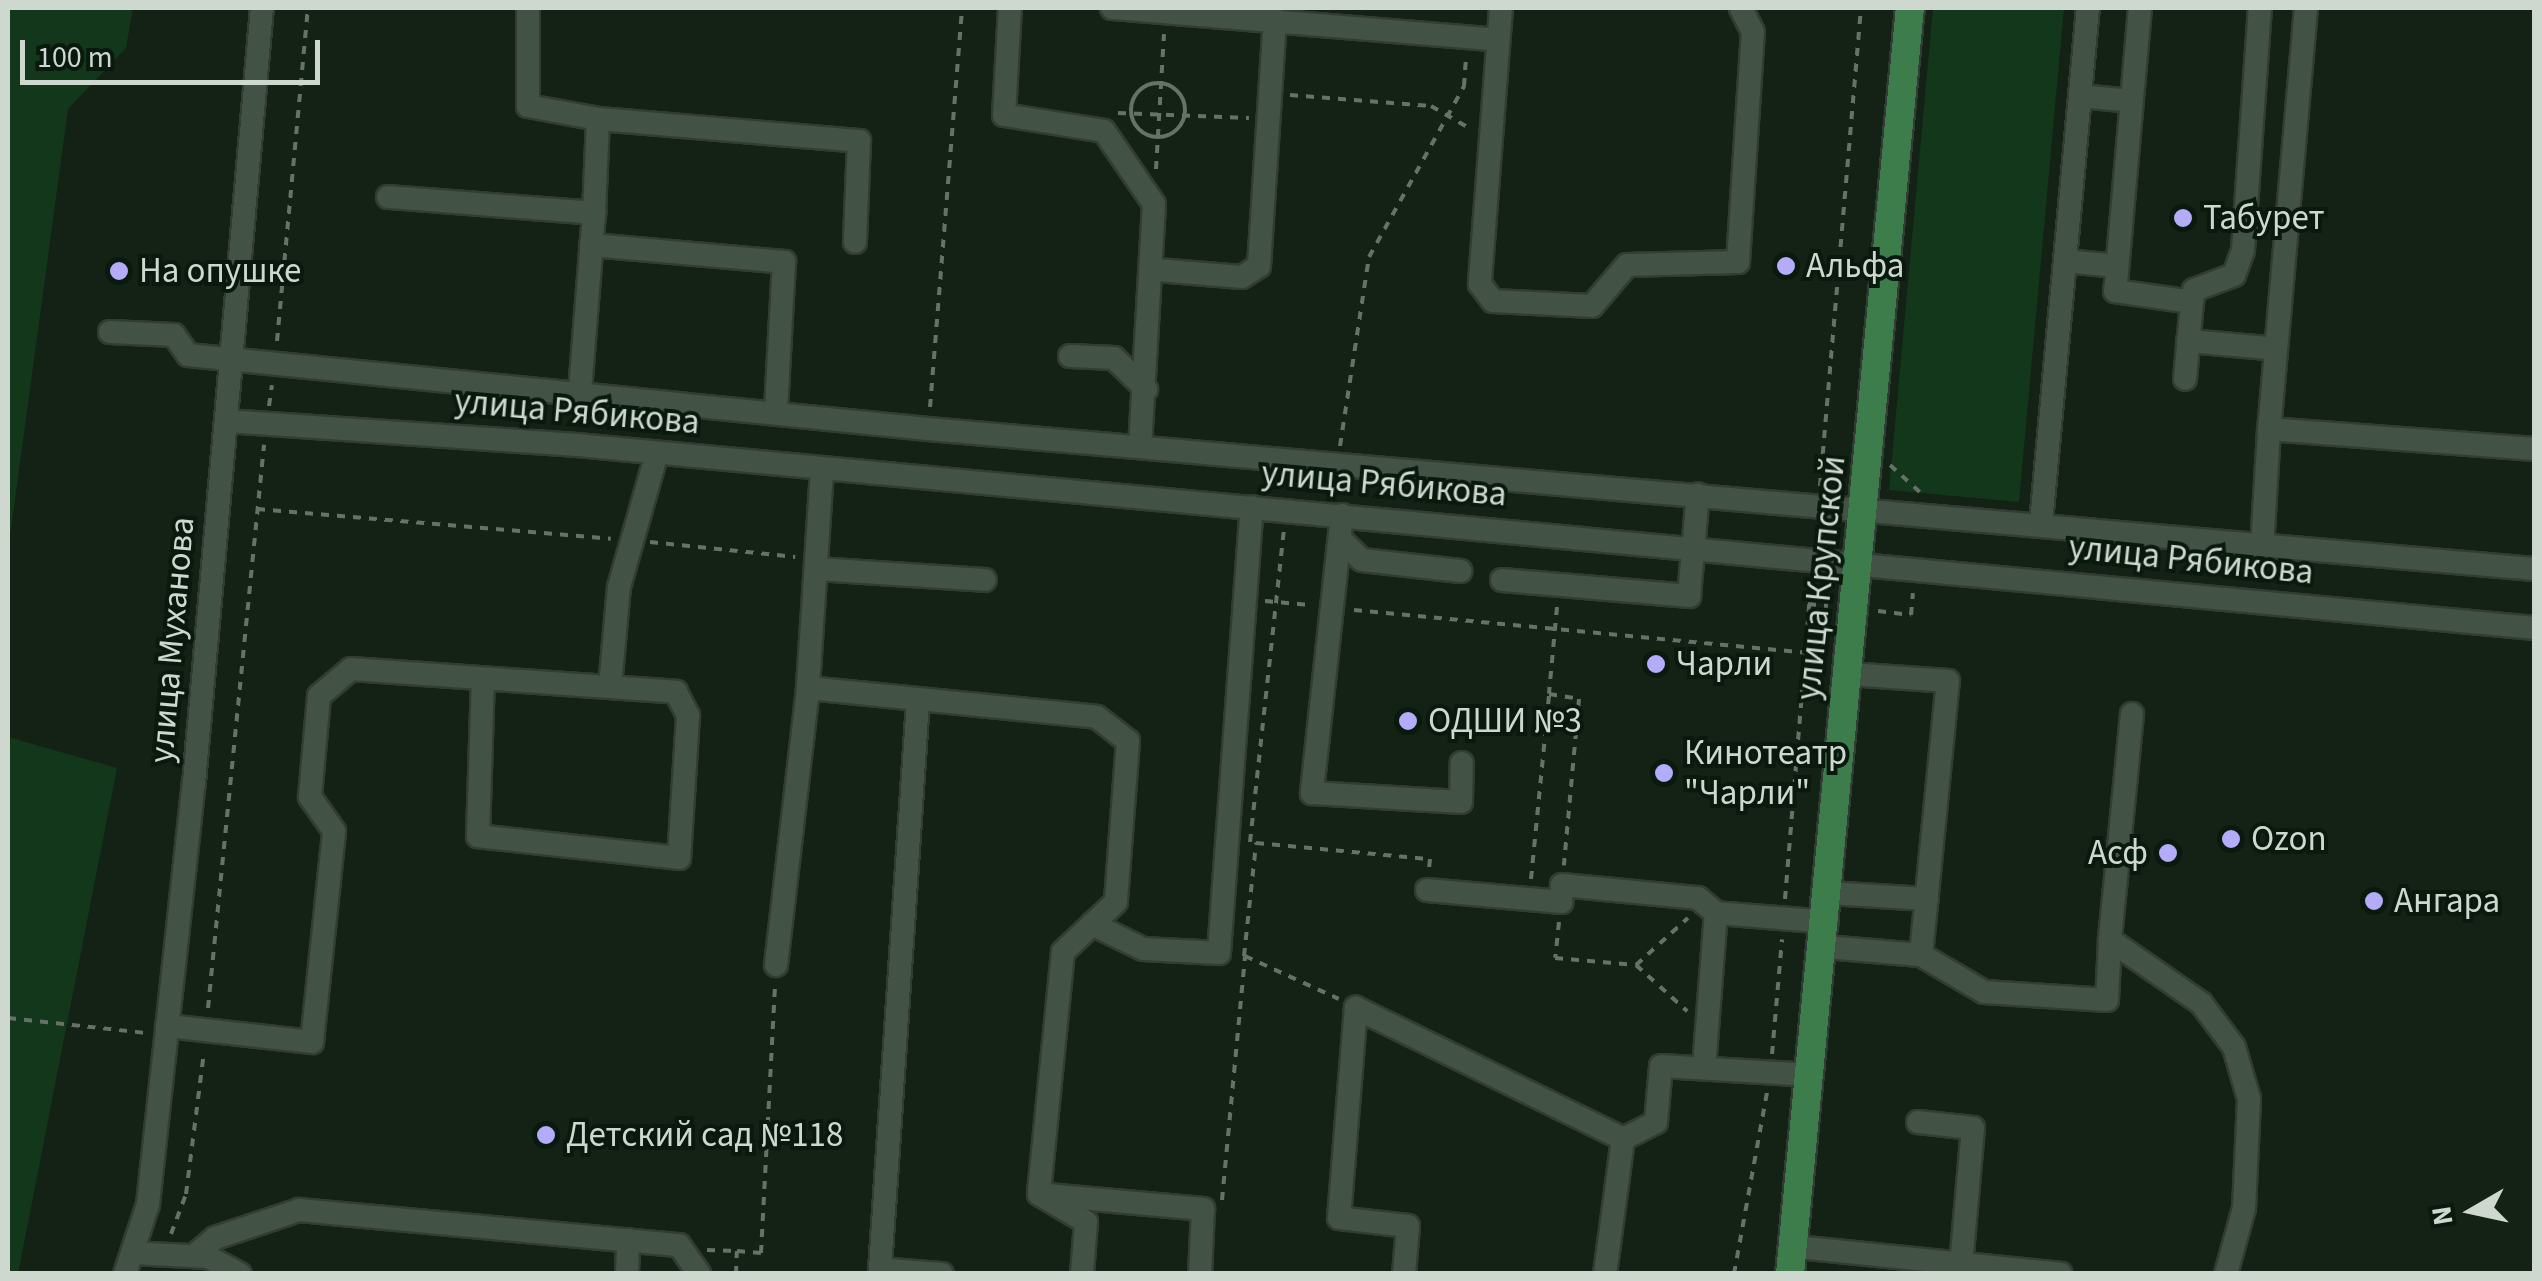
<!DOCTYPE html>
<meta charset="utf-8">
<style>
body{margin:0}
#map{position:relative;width:2542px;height:1281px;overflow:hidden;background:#142216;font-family:"Source Sans 3",sans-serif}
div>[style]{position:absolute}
.green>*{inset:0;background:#12371a}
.path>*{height:4px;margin-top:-2px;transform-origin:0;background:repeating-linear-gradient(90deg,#667267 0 8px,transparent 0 16px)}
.path>.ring{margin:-2px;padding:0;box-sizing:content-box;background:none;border:4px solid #667267;border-radius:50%}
.roads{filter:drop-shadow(2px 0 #333c34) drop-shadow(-2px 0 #333c34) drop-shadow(0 2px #333c34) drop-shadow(0 -2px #333c34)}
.minor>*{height:22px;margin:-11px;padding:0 11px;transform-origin:11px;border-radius:11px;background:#425244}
.major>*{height:28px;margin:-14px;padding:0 14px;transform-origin:14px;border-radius:14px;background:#3d7c4b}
.dots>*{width:28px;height:28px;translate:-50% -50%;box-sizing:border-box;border:5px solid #0a190d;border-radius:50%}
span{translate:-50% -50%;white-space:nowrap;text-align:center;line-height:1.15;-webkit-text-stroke:8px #0a190d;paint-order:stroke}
.poi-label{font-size:35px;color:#ced8cf}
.left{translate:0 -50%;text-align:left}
.right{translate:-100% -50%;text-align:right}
.street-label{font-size:35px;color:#ced8cf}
.frame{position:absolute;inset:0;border:10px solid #ced8cf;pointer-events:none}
.north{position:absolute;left:2422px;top:1161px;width:100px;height:100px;-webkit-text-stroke:8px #0a190d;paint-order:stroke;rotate:261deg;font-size:28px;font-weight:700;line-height:40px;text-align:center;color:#ced8cf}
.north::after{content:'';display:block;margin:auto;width:35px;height:45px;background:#ced8cf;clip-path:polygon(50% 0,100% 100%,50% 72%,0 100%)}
.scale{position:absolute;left:20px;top:40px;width:300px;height:45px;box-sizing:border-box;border:5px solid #ced8cf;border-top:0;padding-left:12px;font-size:30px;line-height:35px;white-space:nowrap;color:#ced8cf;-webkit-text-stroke:8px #0a190d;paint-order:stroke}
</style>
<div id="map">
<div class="green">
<i style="clip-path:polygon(8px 8px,133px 8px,126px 48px,68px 109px,8px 551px)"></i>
<i style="clip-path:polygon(1933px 8px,2064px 8px,2019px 502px,1889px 490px)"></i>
<i style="clip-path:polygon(8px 737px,117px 768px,18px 1274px,8px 1273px)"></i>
</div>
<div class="path">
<i class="ring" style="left:1131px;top:83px;width:50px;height:50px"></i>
<i style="left:1290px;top:95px;width:141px;rotate:4.5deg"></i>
<i style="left:1431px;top:106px;width:44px;rotate:30.1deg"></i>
<i style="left:1118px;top:113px;width:131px;rotate:2.2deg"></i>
<i style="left:1156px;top:169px;width:135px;rotate:-86.6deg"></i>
<i style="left:277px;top:341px;width:334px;rotate:-84.7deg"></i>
<i style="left:269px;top:406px;width:21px;rotate:-82deg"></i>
<i style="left:930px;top:407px;width:400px;rotate:-85.4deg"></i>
<i style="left:1340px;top:446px;width:191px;rotate:-81.3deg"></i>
<i style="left:1369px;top:257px;width:196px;rotate:-60.9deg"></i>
<i style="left:1464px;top:86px;width:29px;rotate:-86deg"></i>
<i style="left:1825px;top:458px;width:20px;rotate:6deg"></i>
<i style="left:1890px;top:465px;width:43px;rotate:42.2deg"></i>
<i style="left:1820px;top:486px;width:480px;rotate:-85.1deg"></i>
<i style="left:257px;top:509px;width:355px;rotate:4.8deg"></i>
<i style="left:650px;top:542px;width:146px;rotate:5.9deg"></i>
<i style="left:1265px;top:601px;width:45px;rotate:5.1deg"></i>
<i style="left:1808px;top:604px;width:20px;rotate:6deg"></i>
<i style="left:1557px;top:607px;width:87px;rotate:95.3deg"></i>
<i style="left:1549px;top:694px;width:30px;rotate:9deg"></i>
<i style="left:1579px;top:699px;width:167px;rotate:95.2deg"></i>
<i style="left:1354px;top:610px;width:454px;rotate:5.4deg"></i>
<i style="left:1878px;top:611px;width:33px;rotate:7deg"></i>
<i style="left:1911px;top:615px;width:22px;rotate:-85deg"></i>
<i style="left:1250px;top:842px;width:314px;rotate:-83.8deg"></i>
<i style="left:1531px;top:879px;width:186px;rotate:-84.4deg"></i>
<i style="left:1785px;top:899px;width:320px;rotate:-85.3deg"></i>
<i style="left:1559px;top:922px;width:36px;rotate:96deg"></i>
<i style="left:1555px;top:958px;width:81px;rotate:4.9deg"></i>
<i style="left:1636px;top:965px;width:69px;rotate:42deg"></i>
<i style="left:1244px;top:956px;width:114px;rotate:-83.9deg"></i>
<i style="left:1256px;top:843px;width:175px;rotate:5.3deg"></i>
<i style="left:1430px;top:859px;width:10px;rotate:96deg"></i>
<i style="left:1636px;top:965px;width:70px;rotate:-42.1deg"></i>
<i style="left:208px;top:1008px;width:566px;rotate:-84.32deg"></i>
<i style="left:8px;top:1018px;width:140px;rotate:6.2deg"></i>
<i style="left:1772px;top:1054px;width:115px;rotate:-85deg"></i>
<i style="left:1222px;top:1200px;width:245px;rotate:-84.6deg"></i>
<i style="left:1245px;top:956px;width:103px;rotate:24.6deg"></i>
<i style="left:171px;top:1234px;width:43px;rotate:-69.4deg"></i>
<i style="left:186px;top:1194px;width:143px;rotate:-82.8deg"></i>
<i style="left:707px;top:1250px;width:30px;rotate:2deg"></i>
<i style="left:736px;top:1274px;width:23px;rotate:-88deg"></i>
<i style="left:737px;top:1251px;width:24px;rotate:5deg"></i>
<i style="left:761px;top:1253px;width:269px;rotate:-87deg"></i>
<i style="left:1734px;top:1274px;width:184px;rotate:-79.7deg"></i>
</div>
<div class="roads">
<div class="minor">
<i style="left:528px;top:8px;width:98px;rotate:90deg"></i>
<i style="left:528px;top:106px;width:71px;rotate:10.5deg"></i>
<i style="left:598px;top:119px;width:94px;rotate:92.4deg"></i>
<i style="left:1010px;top:8px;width:107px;rotate:93.2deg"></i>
<i style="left:1004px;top:115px;width:101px;rotate:9.1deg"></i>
<i style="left:1104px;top:131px;width:88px;rotate:55.6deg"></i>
<i style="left:1154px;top:204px;width:242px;rotate:93.3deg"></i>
<i style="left:1112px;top:8px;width:387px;rotate:4.7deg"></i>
<i style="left:1501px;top:8px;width:277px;rotate:94.4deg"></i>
<i style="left:1480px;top:284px;width:21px;rotate:53deg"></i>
<i style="left:1493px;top:301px;width:99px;rotate:2.9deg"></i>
<i style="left:1592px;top:306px;width:54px;rotate:-49.5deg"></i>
<i style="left:1627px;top:265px;width:111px;rotate:-1.5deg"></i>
<i style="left:1738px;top:262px;width:230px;rotate:-86.3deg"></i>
<i style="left:1753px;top:32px;width:27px;rotate:-117deg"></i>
<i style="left:2140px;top:8px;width:284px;rotate:95deg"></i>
<i style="left:2115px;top:291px;width:78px;rotate:8.1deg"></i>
<i style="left:2192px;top:302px;width:77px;rotate:95.2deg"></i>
<i style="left:2306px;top:8px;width:423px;rotate:95deg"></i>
<i style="left:2269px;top:429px;width:266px;rotate:4.3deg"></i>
<i style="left:2080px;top:96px;width:52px;rotate:5.5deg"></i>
<i style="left:598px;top:119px;width:262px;rotate:4.8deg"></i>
<i style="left:859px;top:141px;width:101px;rotate:92.3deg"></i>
<i style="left:388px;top:197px;width:207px;rotate:4.4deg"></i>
<i style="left:594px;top:213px;width:178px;rotate:94.5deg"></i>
<i style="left:591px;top:245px;width:194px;rotate:5deg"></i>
<i style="left:784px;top:262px;width:150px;rotate:93.1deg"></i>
<i style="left:2065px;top:261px;width:52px;rotate:5.5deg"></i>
<i style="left:1157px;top:270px;width:85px;rotate:4.7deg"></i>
<i style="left:1242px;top:277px;width:20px;rotate:-33deg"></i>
<i style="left:1259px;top:266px;width:248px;rotate:-86.3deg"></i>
<i style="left:2192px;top:302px;width:12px;rotate:-81deg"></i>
<i style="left:2194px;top:290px;width:43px;rotate:-20.6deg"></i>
<i style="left:2234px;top:275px;width:27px;rotate:-70deg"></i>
<i style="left:2243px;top:250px;width:243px;rotate:-86deg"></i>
<i style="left:110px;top:332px;width:64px;rotate:2.7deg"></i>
<i style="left:174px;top:335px;width:24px;rotate:55deg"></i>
<i style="left:188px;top:355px;width:744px;rotate:5.71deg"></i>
<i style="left:928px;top:429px;width:1612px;rotate:4.98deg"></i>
<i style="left:2188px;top:341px;width:80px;rotate:5deg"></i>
<i style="left:1070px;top:356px;width:44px;rotate:2.6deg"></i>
<i style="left:1114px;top:358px;width:45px;rotate:44.1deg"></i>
<i style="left:226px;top:421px;width:352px;rotate:3.9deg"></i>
<i style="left:577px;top:445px;width:1966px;rotate:5.34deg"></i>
<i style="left:822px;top:470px;width:218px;rotate:93.7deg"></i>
<i style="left:808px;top:688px;width:290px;rotate:5.7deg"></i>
<i style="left:1097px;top:717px;width:39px;rotate:38deg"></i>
<i style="left:1128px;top:741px;width:161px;rotate:94.3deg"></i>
<i style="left:1116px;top:902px;width:73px;rotate:136.7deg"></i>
<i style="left:1063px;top:952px;width:243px;rotate:95.7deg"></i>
<i style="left:1039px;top:1194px;width:55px;rotate:30.8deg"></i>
<i style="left:1086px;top:1222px;width:52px;rotate:94.4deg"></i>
<i style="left:1342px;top:515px;width:280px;rotate:96.2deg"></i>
<i style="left:1312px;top:793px;width:149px;rotate:3.5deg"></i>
<i style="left:1461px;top:802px;width:39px;rotate:-89deg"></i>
<i style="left:2041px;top:523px;width:517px;rotate:-84.79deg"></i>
<i style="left:1340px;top:539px;width:30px;rotate:44deg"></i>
<i style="left:1362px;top:560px;width:99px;rotate:6.4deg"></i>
<i style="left:2262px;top:548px;width:119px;rotate:-86.6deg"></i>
<i style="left:816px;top:569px;width:169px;rotate:3.7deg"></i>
<i style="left:1502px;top:580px;width:188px;rotate:4.9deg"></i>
<i style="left:1689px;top:596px;width:102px;rotate:-85deg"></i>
<i style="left:610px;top:687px;width:100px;rotate:-84.9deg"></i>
<i style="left:619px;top:587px;width:139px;rotate:-74.2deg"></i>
<i style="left:918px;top:701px;width:569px;rotate:93.83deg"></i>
<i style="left:880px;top:1269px;width:62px;rotate:4.6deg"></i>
<i style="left:2132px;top:714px;width:227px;rotate:95.6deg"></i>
<i style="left:2110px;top:940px;width:111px;rotate:34.7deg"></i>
<i style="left:2201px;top:1003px;width:55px;rotate:53.1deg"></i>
<i style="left:2234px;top:1047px;width:54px;rotate:73.9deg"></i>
<i style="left:2249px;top:1099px;width:109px;rotate:92.6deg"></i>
<i style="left:2244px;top:1208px;width:68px;rotate:105.3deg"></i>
<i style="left:1427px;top:890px;width:135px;rotate:5.1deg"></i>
<i style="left:1561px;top:902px;width:17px;rotate:-87deg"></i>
<i style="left:1562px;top:885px;width:137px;rotate:5.5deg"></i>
<i style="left:1698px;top:898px;width:23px;rotate:40deg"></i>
<i style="left:1829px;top:893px;width:98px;rotate:3.5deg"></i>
<i style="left:1092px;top:924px;width:57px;rotate:26.1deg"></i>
<i style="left:1143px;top:949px;width:76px;rotate:3deg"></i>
<i style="left:1219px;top:953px;width:447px;rotate:-85.8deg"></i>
<i style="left:1825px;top:947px;width:96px;rotate:4.8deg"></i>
<i style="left:1921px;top:955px;width:275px;rotate:-84.4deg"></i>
<i style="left:1948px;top:681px;width:99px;rotate:-176deg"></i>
<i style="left:1921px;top:955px;width:73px;rotate:30.4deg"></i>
<i style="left:1984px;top:992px;width:123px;rotate:3.7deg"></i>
<i style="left:2107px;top:1000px;width:60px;rotate:-87.1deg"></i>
<i style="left:776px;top:965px;width:279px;rotate:-83.4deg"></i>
<i style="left:167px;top:1026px;width:146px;rotate:6.3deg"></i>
<i style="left:312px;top:1042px;width:212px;rotate:-84deg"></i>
<i style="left:334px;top:831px;width:42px;rotate:-125.2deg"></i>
<i style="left:310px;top:797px;width:101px;rotate:-84.9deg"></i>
<i style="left:319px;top:696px;width:42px;rotate:-40.2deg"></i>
<i style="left:351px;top:669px;width:326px;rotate:4deg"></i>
<i style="left:676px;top:692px;width:27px;rotate:63deg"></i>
<i style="left:688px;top:716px;width:142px;rotate:93.6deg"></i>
<i style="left:679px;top:858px;width:202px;rotate:-173.8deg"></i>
<i style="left:478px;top:836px;width:157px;rotate:-88.2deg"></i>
<i style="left:1704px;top:1068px;width:155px;rotate:-85.6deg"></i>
<i style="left:1716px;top:913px;width:111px;rotate:4.6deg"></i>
<i style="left:1918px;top:1122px;width:55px;rotate:6.2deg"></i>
<i style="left:1973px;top:1128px;width:137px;rotate:95deg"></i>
<i style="left:1623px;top:1139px;width:37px;rotate:-27deg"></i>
<i style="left:1656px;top:1122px;width:56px;rotate:-84.9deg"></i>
<i style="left:1661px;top:1066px;width:151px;rotate:3.4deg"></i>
<i style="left:1047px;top:1195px;width:157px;rotate:5.1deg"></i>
<i style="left:1203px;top:1209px;width:65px;rotate:92.6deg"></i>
<i style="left:1797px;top:1247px;width:265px;rotate:5.8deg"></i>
<i style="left:132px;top:1253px;width:76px;rotate:3deg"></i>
<i style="left:208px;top:1257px;width:36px;rotate:28deg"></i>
<i style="left:195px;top:1255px;width:26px;rotate:-40deg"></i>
<i style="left:215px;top:1238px;width:89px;rotate:-18.4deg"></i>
<i style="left:299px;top:1210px;width:382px;rotate:5.3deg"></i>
<i style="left:679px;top:1245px;width:35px;rotate:55deg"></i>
<i style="left:125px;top:1274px;width:74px;rotate:-71.8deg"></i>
<i style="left:148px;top:1204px;width:424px;rotate:-83.8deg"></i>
<i style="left:194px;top:783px;width:778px;rotate:-84.99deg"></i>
<i style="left:627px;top:1274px;width:34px;rotate:-88deg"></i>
<i style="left:1404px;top:1274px;width:48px;rotate:-85.2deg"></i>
<i style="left:1408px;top:1226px;width:69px;rotate:-173.4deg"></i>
<i style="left:1339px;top:1218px;width:211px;rotate:-85.4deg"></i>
<i style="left:1356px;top:1008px;width:297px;rotate:26.1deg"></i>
<i style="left:1605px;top:1274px;width:136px;rotate:-82.4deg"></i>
</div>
<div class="major">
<i style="left:1790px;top:1274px;width:1272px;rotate:-84.59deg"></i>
</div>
</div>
<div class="dots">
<i style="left:2183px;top:218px;background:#b4acf9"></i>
<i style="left:1786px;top:266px;background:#b4acf9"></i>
<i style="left:119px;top:271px;background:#b4acf9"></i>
<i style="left:1656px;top:664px;background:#b4acf9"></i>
<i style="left:1408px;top:721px;background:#b4acf9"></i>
<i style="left:1664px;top:773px;background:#b4acf9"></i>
<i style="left:2231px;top:839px;background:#b4acf9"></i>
<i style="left:2168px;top:853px;background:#b4acf9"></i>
<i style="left:2374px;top:901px;background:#b4acf9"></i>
<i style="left:546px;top:1135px;background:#b4acf9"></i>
</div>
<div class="poi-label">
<span class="left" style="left:2203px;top:218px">Табурет</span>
<span class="left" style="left:1806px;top:266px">Альфа</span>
<span class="left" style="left:139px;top:271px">На опушке</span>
<span class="left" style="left:1676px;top:664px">Чарли</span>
<span class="left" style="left:1428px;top:721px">ОДШИ №3</span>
<span class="left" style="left:1684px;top:773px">Кинотеатр<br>"Чарли"</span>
<span class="left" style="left:2251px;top:839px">Ozon</span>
<span class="right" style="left:2148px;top:853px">Асф</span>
<span class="left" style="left:2394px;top:901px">Ангара</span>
<span class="left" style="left:566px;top:1135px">Детский сад №118</span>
</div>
<div class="street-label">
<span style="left:577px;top:412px;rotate:5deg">улица Рябикова</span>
<span style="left:1384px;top:484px;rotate:5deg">улица Рябикова</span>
<span style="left:2191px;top:560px;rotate:6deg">улица Рябикова</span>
<span style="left:1821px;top:578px;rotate:-84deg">улица Крупской</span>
<span style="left:172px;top:640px;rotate:-85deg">улица Муханова</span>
</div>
<div class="frame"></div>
<div class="north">N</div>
<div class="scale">100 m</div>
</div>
